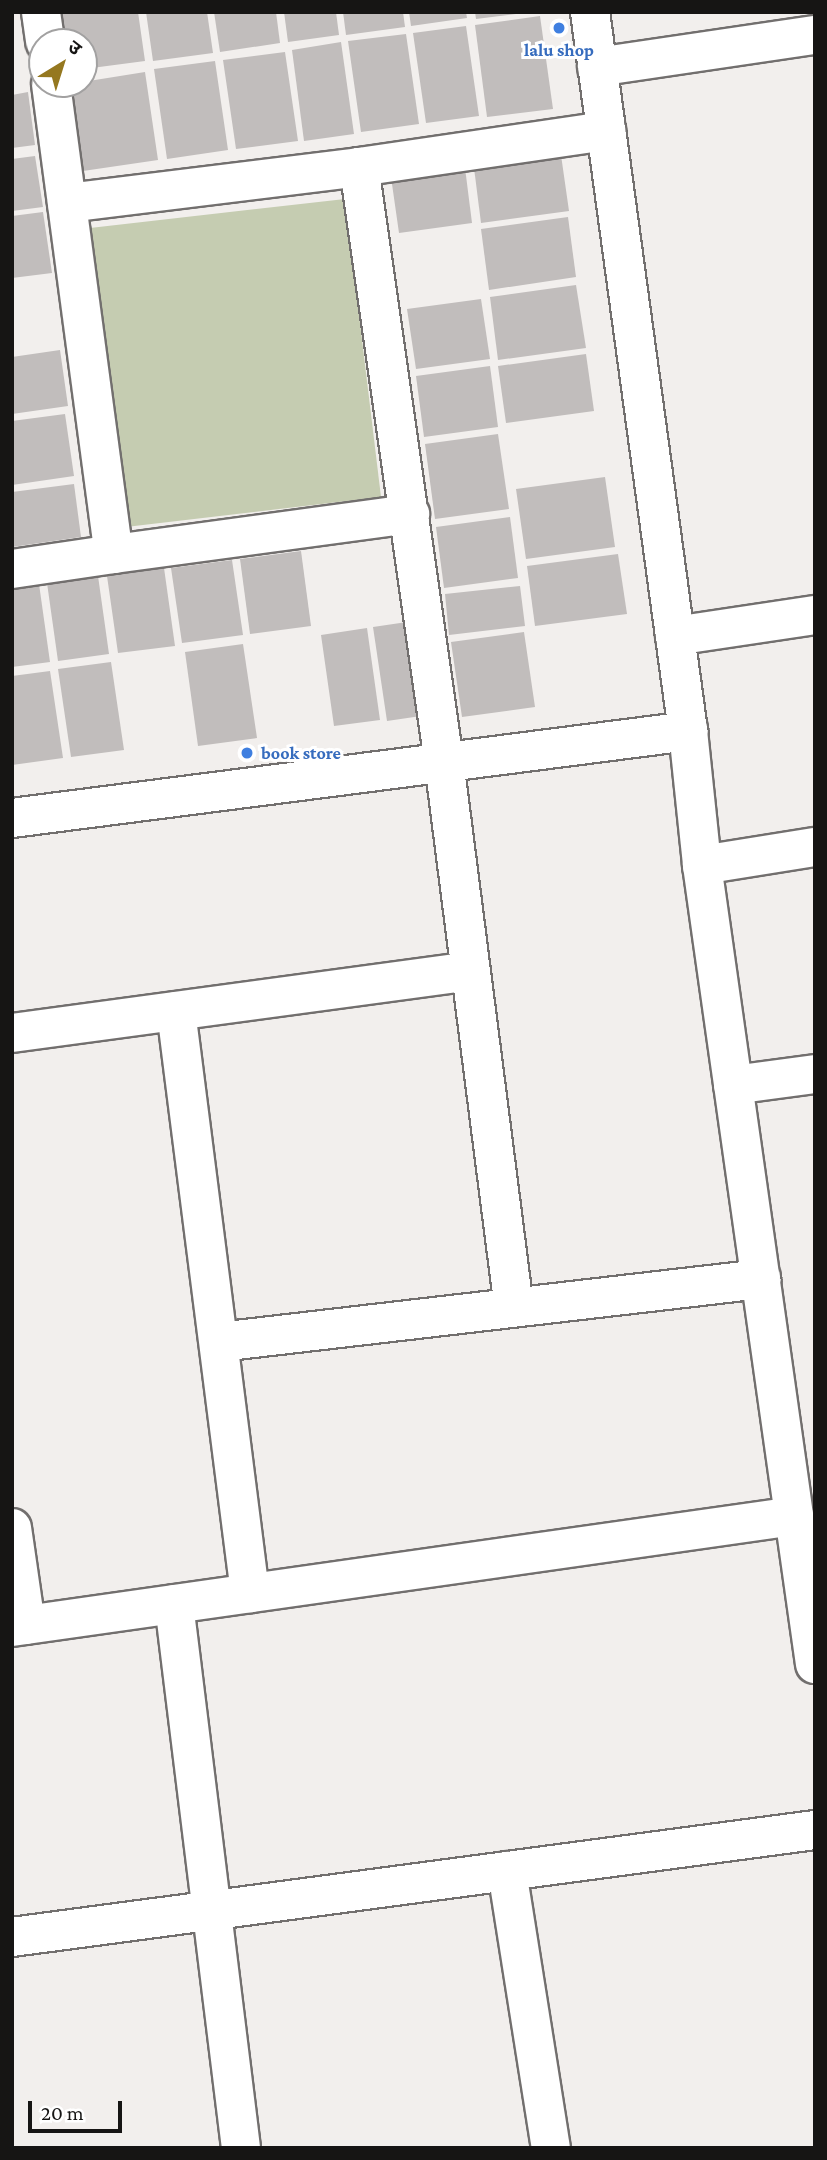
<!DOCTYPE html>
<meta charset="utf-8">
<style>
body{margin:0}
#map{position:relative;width:827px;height:2160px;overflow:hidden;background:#f2efed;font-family:"Crimson Pro","Noto Sans Devanagari",serif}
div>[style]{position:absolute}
.green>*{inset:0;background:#c5ccb1}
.building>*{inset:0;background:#c1bdbc}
.roads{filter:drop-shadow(2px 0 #726f6e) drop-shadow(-2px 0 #726f6e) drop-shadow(0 2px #726f6e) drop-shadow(0 -2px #726f6e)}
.minor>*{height:38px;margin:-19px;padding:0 19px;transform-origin:19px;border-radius:19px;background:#fff}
.dots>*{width:19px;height:19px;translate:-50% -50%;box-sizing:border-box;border:4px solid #fff;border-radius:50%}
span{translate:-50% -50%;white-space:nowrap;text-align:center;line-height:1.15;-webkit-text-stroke:6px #fff;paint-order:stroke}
.shop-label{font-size:18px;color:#366cbe;font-weight:700}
.left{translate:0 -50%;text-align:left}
.frame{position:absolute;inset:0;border:14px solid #161514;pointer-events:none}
.north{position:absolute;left:28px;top:28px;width:70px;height:70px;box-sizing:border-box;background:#fff;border:2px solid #a2a1a1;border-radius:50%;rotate:38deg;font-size:19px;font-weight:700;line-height:28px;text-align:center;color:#161514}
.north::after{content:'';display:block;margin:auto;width:24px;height:32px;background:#957820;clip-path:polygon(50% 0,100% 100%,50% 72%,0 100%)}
.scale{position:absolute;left:28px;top:2101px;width:94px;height:32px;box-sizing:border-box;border:4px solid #161514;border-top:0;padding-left:9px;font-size:21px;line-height:24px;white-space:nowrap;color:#161514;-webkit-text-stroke:5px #fff;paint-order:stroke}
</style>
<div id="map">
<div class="green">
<i style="clip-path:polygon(345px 199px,381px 497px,126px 527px,90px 228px)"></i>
</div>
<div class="building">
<i style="clip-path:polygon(60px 12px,138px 12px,145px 61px,84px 69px,84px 42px,65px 42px)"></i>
<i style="clip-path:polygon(146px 12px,207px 12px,213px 53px,153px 61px)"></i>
<i style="clip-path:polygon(214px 12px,276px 12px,280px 43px,220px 52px)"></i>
<i style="clip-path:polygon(284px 12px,336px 12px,339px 35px,288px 42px)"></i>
<i style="clip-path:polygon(343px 12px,403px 12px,405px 27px,346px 35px)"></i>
<i style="clip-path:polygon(409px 12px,466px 12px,467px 18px,411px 26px)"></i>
<i style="clip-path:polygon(475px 12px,516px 12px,516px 14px,476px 19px)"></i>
<i style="clip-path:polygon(540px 16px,553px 109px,487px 117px,475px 25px)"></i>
<i style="clip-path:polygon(466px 26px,479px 116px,426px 123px,413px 33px)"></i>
<i style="clip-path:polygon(406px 34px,419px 124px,361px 132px,348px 41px)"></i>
<i style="clip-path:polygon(341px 42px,354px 134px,304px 141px,292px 50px)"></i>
<i style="clip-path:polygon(285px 52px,298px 141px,236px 149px,223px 60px)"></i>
<i style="clip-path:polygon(215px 61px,228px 150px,167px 159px,154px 69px)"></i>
<i style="clip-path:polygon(145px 72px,158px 160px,83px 171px,70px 84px)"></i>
<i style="clip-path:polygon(28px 92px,35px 145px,12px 148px,12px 95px)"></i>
<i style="clip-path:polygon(560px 148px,569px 211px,481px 223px,473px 160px)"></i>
<i style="clip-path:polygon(35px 156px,43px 207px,12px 211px,12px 159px)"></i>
<i style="clip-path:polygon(464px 160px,472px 223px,399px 233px,390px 170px)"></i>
<i style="clip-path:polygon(43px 212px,52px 273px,12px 278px,12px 216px)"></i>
<i style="clip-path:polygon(568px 217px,576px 277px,489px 290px,481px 229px)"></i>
<i style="clip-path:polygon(576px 285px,586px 348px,498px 360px,490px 297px)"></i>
<i style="clip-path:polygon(481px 299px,490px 359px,416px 369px,407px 309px)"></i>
<i style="clip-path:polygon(60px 350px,68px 406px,12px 414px,12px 357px)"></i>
<i style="clip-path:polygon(586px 354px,594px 411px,506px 423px,498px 366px)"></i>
<i style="clip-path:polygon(490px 366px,498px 427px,424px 437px,416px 376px)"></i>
<i style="clip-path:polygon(65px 414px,74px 476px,12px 485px,12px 421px)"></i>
<i style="clip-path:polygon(498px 434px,509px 509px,435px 519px,425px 444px)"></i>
<i style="clip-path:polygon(605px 477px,615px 547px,526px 559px,516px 489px)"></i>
<i style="clip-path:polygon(74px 484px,81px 537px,12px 547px,12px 492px)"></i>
<i style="clip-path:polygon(510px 517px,518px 578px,444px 588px,436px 527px)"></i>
<i style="clip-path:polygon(301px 551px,311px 626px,250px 634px,240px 559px)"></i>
<i style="clip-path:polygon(618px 554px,627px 614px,535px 626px,527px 566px)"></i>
<i style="clip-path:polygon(232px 560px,243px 635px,182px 643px,171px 568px)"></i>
<i style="clip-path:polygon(164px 568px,175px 646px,118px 653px,107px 576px)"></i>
<i style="clip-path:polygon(98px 576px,109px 654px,58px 661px,47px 583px)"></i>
<i style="clip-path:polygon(39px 584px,50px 662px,12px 667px,12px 588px)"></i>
<i style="clip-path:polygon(520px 586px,525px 626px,449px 635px,445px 594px)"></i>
<i style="clip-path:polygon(407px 622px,421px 716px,387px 721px,373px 627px)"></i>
<i style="clip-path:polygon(367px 628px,380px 720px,334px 726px,321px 635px)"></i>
<i style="clip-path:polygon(524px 632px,535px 707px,462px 717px,451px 642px)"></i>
<i style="clip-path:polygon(243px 644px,257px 738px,198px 746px,185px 652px)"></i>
<i style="clip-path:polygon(111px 662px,124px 750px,71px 757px,58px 669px)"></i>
<i style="clip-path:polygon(50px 671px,63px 758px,12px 765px,12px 676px)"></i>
</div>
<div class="roads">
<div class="minor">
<i style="left:41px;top:12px;width:30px;rotate:82deg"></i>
<i style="left:590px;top:12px;width:726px;rotate:82.24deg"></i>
<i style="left:688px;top:731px;width:135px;rotate:84deg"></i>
<i style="left:702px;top:865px;width:807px;rotate:81.95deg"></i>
<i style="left:597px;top:67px;width:220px;rotate:-8.4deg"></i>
<i style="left:51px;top:84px;width:474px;rotate:82.4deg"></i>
<i style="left:114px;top:554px;width:299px;rotate:-7.7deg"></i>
<i style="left:359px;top:167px;width:250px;rotate:-8.3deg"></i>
<i style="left:67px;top:203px;width:294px;rotate:-7deg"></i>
<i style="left:359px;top:167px;width:601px;rotate:81.87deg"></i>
<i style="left:444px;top:762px;width:550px;rotate:82.69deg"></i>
<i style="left:12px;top:569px;width:103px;rotate:-8.4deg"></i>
<i style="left:675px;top:636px;width:142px;rotate:-8.5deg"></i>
<i style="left:12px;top:818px;width:682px;rotate:-7.33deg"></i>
<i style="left:702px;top:865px;width:114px;rotate:-9.1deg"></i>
<i style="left:176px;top:1011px;width:587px;rotate:82.75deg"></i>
<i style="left:12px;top:1033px;width:462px;rotate:-7.7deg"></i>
<i style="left:733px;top:1085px;width:83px;rotate:-7.6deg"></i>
<i style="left:219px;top:1342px;width:546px;rotate:-6.63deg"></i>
<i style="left:12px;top:1528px;width:98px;rotate:81.8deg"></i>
<i style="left:174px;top:1604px;width:548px;rotate:82.98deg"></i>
<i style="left:12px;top:1627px;width:790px;rotate:-8.08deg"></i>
<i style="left:507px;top:1871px;width:280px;rotate:81deg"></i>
<i style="left:12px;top:1937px;width:810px;rotate:-7.59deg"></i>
</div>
</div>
<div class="dots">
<i style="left:559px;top:28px;background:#3f7fe0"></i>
<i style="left:247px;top:753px;background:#3f7fe0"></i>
</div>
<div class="shop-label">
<span style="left:559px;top:50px">lalu shop</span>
<span class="left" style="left:261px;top:753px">book store</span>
</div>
<div class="frame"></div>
<div class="north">उ</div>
<div class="scale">20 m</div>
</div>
